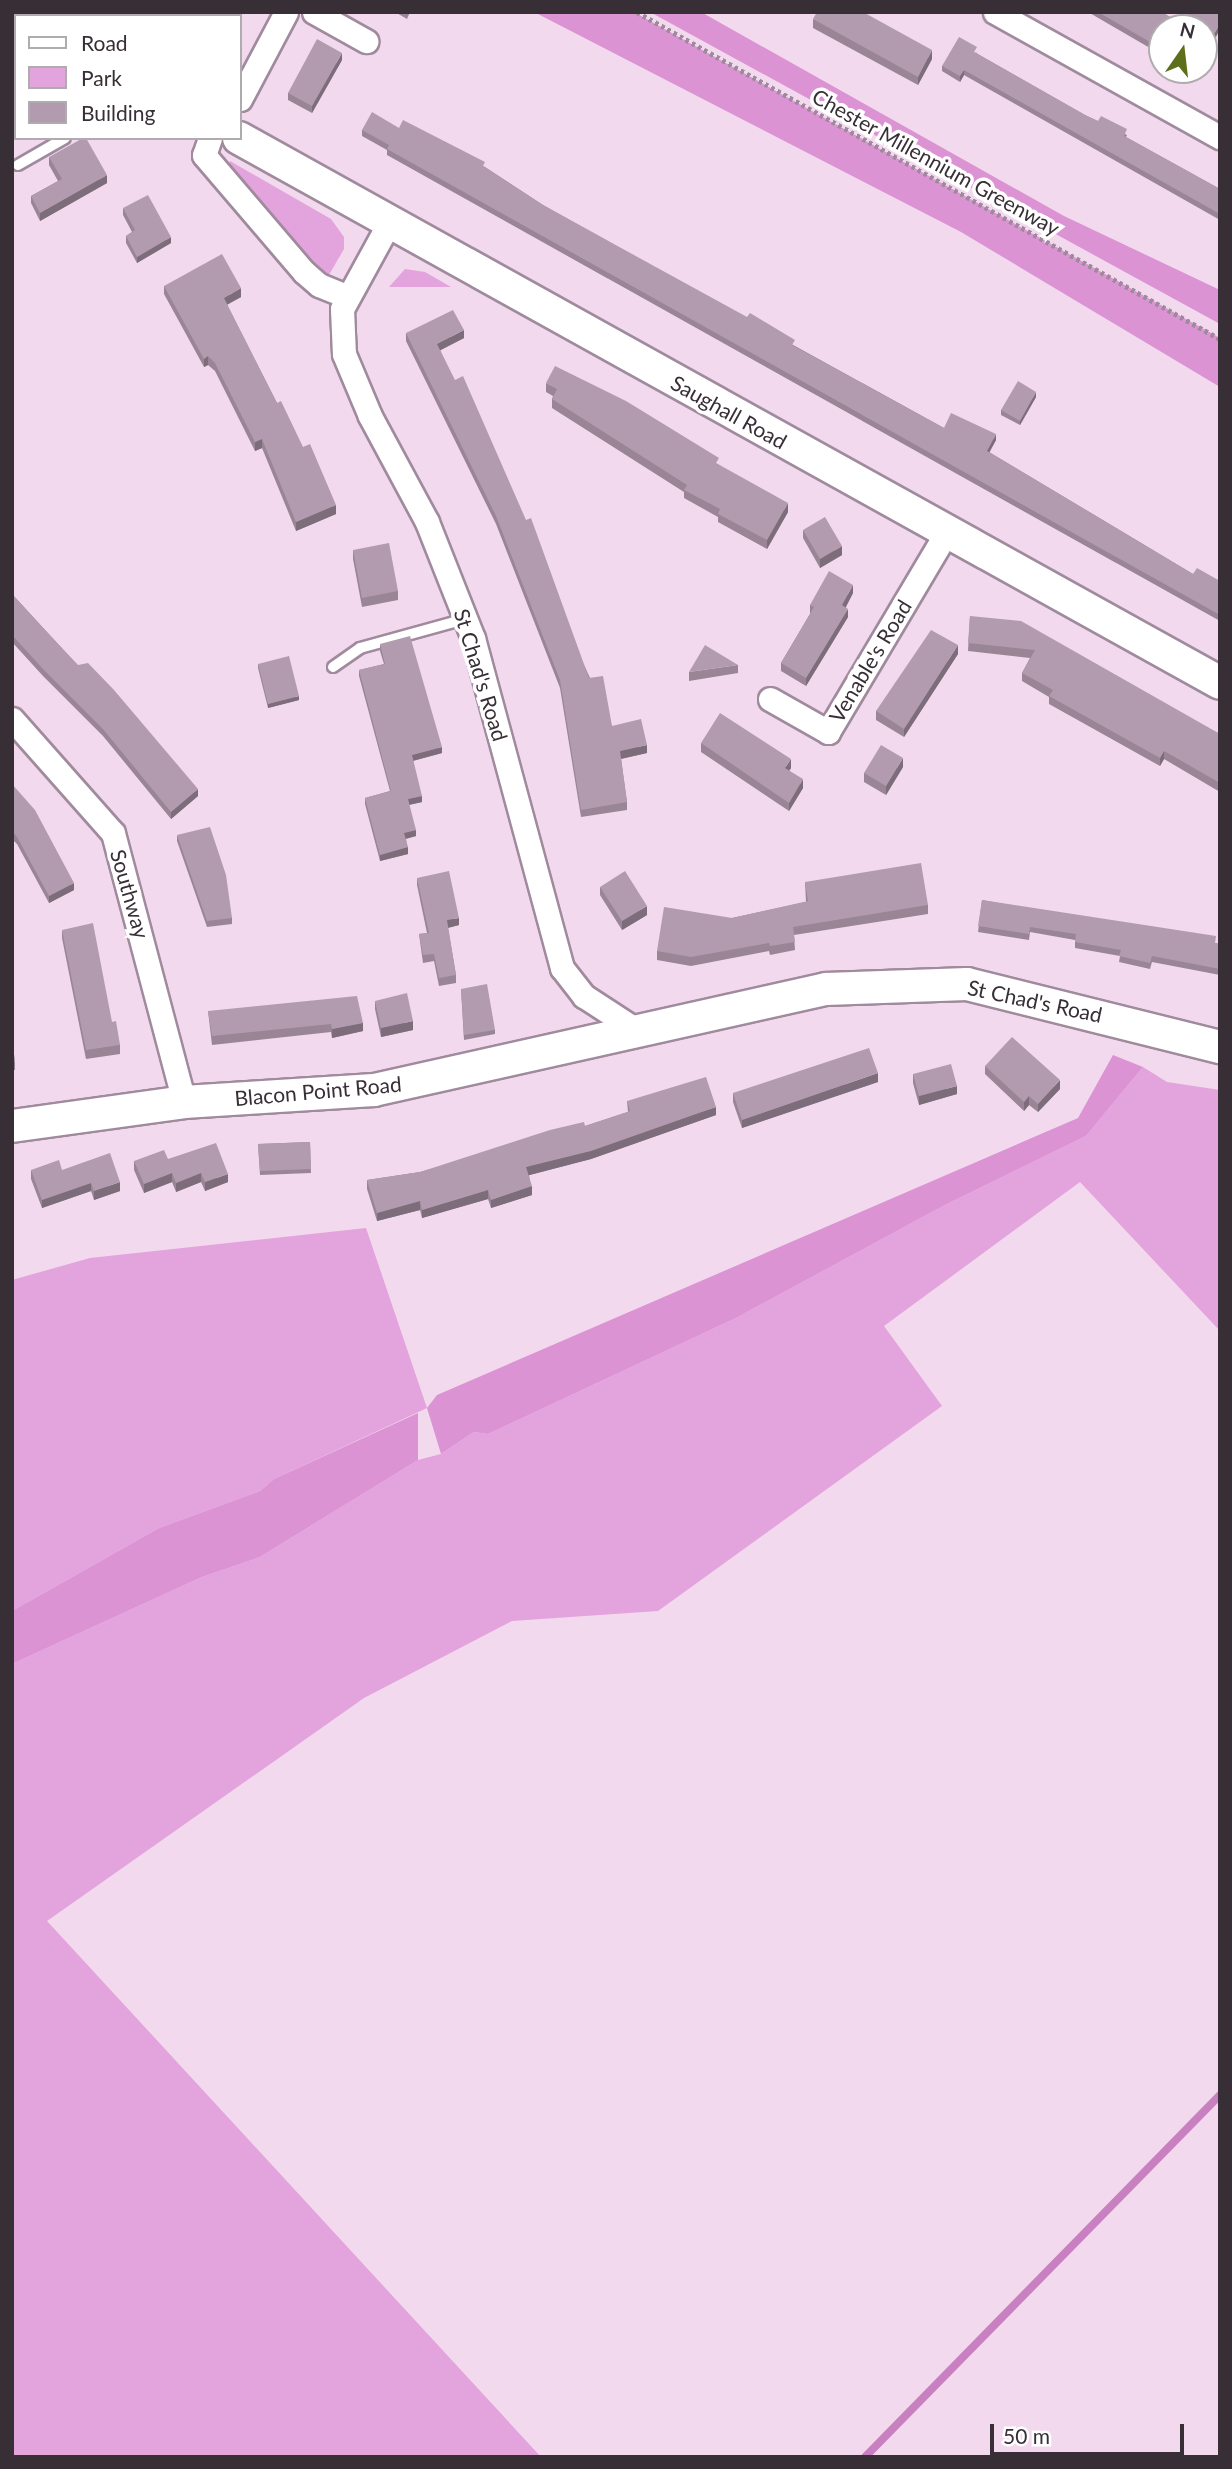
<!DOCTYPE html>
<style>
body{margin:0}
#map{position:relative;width:1232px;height:2469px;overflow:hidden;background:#f2d9ee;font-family:Lato,sans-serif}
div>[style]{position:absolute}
.green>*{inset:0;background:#e3a3dc}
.forest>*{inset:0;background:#dc93d4}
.stream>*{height:8px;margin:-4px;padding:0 4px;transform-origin:4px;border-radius:4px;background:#c880c1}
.path>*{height:4.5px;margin-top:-2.25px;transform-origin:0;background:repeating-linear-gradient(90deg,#9d8b9b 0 3.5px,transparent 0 7px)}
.roads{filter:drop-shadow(2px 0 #a08a9d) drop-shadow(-2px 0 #a08a9d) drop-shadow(0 2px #a08a9d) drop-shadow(0 -2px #a08a9d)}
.lane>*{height:10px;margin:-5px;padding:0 5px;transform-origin:5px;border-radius:5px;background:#fff}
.street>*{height:23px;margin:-11.5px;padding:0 11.5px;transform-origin:11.5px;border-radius:11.5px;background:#fff}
.secondary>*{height:32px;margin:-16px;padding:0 16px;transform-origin:16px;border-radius:16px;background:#fff}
.wall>*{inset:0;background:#998596}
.shaded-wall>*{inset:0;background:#7d6c7a}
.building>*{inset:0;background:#b29baf}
span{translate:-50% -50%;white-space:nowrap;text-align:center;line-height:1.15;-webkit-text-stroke:7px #fff;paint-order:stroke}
.street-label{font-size:21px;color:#372e36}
.frame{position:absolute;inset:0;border:14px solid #372e36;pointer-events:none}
.legend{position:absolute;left:14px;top:14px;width:228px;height:126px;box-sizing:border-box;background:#fff;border:2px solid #afabaf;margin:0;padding:9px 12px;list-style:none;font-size:21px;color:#372e36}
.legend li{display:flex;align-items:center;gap:14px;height:35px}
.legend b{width:35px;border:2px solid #afabaf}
.north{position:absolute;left:1148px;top:14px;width:70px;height:70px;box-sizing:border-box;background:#fff;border:2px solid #afabaf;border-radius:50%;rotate:14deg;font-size:19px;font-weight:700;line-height:28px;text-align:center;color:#372e36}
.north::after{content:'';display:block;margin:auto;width:24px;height:32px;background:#5e6f1c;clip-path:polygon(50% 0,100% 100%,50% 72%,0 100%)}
.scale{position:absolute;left:990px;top:2424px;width:194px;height:32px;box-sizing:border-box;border:4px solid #372e36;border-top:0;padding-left:9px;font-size:21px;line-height:24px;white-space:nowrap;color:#372e36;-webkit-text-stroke:5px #fff;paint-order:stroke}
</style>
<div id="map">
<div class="green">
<i style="clip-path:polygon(230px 161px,331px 219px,344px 237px,344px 249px,326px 280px,228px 166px)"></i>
<i style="clip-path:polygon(405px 269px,425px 272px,451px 287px,389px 287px)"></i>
<i style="clip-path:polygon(1143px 1067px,1167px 1082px,1220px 1090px,1220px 1331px,1080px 1182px,884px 1326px,942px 1406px,658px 1611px,512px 1621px,364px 1698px,47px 1921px,541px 2457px,12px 2457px,12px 1664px,202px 1577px,260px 1557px,418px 1460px,441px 1454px,474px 1432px,488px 1434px,736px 1318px,945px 1205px,1086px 1136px)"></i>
<i style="clip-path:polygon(366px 1228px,427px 1408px,274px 1479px,260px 1491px,159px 1528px,12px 1611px,12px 1280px,90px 1258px)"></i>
</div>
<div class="forest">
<i style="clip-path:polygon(534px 12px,634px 12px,1220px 338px,1220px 387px,961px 232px)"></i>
<i style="clip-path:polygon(650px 12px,701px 12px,1064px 216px,1220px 290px,1220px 324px)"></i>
<i style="clip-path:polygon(1113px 1055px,1143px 1067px,1086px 1136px,945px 1205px,736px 1318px,488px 1434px,474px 1432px,441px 1454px,427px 1408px,437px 1395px,1078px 1118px)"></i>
<i style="clip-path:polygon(418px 1413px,418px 1460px,260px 1557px,202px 1577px,12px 1664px,12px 1611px,159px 1528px,260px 1491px,274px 1479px)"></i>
</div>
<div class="stream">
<i style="left:865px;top:2457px;width:507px;rotate:-45.56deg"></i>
</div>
<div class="path">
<i style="left:637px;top:12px;width:668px;rotate:29.29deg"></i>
</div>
<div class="roads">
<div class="lane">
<i style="left:18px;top:165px;width:54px;rotate:-29.9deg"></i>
<i style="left:333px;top:667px;width:33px;rotate:-35deg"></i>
<i style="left:360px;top:648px;width:109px;rotate:-15.4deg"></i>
</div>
<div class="street">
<i style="left:314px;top:12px;width:60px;rotate:29.1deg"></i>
<i style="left:995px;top:12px;width:257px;rotate:29.1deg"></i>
<i style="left:240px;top:99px;width:98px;rotate:-62.1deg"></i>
<i style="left:210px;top:138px;width:18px;rotate:109deg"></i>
<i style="left:204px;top:155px;width:154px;rotate:49.5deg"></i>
<i style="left:304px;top:272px;width:20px;rotate:41deg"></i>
<i style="left:319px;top:285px;width:31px;rotate:22deg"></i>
<i style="left:389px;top:223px;width:98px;rotate:118.7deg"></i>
<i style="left:342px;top:309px;width:45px;rotate:87.5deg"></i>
<i style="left:344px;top:354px;width:67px;rotate:67.2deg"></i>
<i style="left:370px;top:416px;width:120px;rotate:61.7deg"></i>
<i style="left:427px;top:522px;width:125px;rotate:68.4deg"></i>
<i style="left:473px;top:638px;width:342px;rotate:74.9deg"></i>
<i style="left:562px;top:968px;width:36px;rotate:52deg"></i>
<i style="left:584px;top:996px;width:68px;rotate:33deg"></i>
<i style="left:770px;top:699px;width:67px;rotate:29.6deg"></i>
<i style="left:828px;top:732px;width:231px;rotate:-59.3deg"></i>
<i style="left:12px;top:719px;width:152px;rotate:48.5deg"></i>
<i style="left:113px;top:833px;width:278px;rotate:75.2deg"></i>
</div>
<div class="secondary">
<i style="left:15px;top:12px;width:8px;rotate:30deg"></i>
<i style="left:239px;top:138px;width:1122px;rotate:29.05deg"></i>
<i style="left:12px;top:1126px;width:174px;rotate:-7.9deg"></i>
<i style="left:184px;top:1102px;width:190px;rotate:-3.6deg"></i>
<i style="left:374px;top:1090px;width:463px;rotate:-12.6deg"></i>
<i style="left:826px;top:989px;width:141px;rotate:-2deg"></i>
<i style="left:967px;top:984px;width:261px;rotate:14deg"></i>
</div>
</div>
<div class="wall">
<i style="clip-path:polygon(131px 12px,176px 12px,176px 14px,175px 16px,138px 16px)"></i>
<i style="clip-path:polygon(395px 12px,410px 12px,407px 19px)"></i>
<i style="clip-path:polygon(1088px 12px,1162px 12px,1173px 19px,1220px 12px,1212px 45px,1204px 40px,1204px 28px,1162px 28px,1162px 55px)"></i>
<i style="clip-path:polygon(813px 19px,932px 59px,918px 85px,813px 28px)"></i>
<i style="clip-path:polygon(977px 52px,976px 53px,1085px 115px,1127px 135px,1126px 137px,1220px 189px,1220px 220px,964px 75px,960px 82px,942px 71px,942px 66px)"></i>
<i style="clip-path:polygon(342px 60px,312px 113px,288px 100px,288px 93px)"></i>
<i style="clip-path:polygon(399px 128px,485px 167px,543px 205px,795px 346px,944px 428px,996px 440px,989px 452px,1193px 574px,1220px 581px,1220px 621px,387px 155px,387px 150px,362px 136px,362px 130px)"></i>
<i style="clip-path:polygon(49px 157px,107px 183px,40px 221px,31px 203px,31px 196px,58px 181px,49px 165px)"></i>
<i style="clip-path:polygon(123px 208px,171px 243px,137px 263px,126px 243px,126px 236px,132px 232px,123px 215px)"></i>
<i style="clip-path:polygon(164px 286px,241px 297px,227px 305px,277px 403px,336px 514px,296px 531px,262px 448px,255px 451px,215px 371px,208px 365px,204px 367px,164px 294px)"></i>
<i style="clip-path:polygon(406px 333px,464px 338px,440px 350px,612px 726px,647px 753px,621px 759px,627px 802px,627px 810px,581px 817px,560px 688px,496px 524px,406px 341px)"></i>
<i style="clip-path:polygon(546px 383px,719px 465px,788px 512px,767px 549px,718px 522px,718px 517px,684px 498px,684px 492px,552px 408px,552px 399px,553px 396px,546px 392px)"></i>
<i style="clip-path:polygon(1036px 397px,1020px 425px,1001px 415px,1001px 410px)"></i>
<i style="clip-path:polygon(803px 530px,842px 555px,820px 568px,803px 538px)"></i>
<i style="clip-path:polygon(353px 550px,398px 591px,398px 600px,362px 607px,353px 559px)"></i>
<i style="clip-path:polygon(853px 593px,846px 607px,848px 617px,806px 686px,781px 671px,781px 663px,810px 614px,810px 605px)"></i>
<i style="clip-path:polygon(12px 594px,198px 796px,171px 819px,103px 736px,43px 676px,12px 642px)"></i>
<i style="clip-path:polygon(970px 616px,1220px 734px,1220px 792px,1164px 759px,1160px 766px,1049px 704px,1049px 697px,1022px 681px,1022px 673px,1030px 658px,968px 651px)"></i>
<i style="clip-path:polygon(380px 644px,442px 753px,413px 761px,422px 802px,409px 805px,416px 836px,406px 839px,408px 854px,380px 861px,365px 804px,365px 798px,390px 791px,359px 676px,359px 670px,384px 664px,380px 651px)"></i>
<i style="clip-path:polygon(958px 654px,904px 737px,876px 720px,876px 711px)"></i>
<i style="clip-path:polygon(258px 664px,299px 700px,268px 708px,258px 668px)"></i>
<i style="clip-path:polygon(738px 665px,738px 673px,689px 681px,689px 672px)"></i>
<i style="clip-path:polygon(701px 743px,791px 768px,789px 771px,803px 788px,789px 811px,701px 752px)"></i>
<i style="clip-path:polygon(903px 767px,886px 795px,864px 782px,864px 773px)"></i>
<i style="clip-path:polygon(12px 784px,74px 890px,49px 903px,17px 844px,12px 839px)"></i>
<i style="clip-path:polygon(177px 835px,232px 918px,232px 924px,207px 927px,177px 841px)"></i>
<i style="clip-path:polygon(417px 878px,459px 925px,448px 928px,456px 975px,456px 983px,439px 986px,434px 961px,423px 963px,419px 934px,427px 933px,417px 885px)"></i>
<i style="clip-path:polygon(805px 882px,928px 905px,928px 914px,794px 935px,795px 950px,770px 955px,769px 951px,691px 966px,657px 960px,657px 951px,732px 918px,806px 902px)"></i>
<i style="clip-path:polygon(600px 887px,647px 915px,622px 930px,600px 895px)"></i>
<i style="clip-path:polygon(982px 900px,1220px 944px,1220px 975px,1152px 962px,1150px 969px,1119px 962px,1120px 956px,1075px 948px,1075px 940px,1030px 932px,1029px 940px,978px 932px)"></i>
<i style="clip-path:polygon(62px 930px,120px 1045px,120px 1054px,86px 1059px,62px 938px)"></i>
<i style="clip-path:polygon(461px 989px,495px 1030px,495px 1034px,464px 1040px)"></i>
<i style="clip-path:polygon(375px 1001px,413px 1030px,381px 1037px,375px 1009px)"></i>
<i style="clip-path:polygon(208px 1011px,363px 1023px,363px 1031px,332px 1038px,331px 1032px,212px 1045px)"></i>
<i style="clip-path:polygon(12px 1040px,15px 1062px,15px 1070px,12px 1070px)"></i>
<i style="clip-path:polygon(985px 1066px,1060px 1089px,1038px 1112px,1029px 1105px,1024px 1111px,985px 1074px)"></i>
<i style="clip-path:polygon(913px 1074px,957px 1094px,919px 1105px,913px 1083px)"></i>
<i style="clip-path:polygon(878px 1082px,742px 1128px,733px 1102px,733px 1093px)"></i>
<i style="clip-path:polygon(627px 1101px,716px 1115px,591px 1159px,529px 1175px,532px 1195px,491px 1208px,488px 1199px,422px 1218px,420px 1210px,377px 1221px,367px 1189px,367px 1180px,420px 1172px,585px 1126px,628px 1112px)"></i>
<i style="clip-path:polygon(310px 1142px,311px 1173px,260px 1175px,258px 1144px)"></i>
<i style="clip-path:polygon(168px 1159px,228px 1182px,205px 1191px,201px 1182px,176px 1192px,172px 1182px,144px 1193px,134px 1170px,134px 1161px)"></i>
<i style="clip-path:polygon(31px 1170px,62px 1170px,120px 1191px,94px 1200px,91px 1191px,42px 1208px,31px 1179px)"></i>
</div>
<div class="shaded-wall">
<i style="clip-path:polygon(1220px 23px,1220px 29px,1212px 45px,1212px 38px)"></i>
<i style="clip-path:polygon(932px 50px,932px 59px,918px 85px,918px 77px)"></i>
<i style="clip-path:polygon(342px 53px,342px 60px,312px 113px,312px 106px)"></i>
<i style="clip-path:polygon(964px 70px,964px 75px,960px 82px,960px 76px)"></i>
<i style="clip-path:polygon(16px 115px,16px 124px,12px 125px,12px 117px)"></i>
<i style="clip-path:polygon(107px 175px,107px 183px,40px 221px,40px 213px)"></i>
<i style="clip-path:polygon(171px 237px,171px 243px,137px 263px,137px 257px)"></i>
<i style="clip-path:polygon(241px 288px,241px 297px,224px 306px,224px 298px)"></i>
<i style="clip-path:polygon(464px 330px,464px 338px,437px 352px,437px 344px)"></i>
<i style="clip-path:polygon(208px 356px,208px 365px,204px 367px,204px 359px)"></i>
<i style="clip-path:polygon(1036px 392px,1036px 397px,1020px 425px,1020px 421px)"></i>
<i style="clip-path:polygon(996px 434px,996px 440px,987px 457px,987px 451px)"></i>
<i style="clip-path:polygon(262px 439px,262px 448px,255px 451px,255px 442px)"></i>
<i style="clip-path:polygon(788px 503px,788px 512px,767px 549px,767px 540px)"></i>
<i style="clip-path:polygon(336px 505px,336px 514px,296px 531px,296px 522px)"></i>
<i style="clip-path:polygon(842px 546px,842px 555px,820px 568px,820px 559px)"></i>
<i style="clip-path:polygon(853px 585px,853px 593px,842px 614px,842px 605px)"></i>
<i style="clip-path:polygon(848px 609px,848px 617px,806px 686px,806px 678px)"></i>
<i style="clip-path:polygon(958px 645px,958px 654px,904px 737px,904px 729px)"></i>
<i style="clip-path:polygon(299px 696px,299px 700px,268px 708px,268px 704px)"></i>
<i style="clip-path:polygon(647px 745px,647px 753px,620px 759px,620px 751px)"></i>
<i style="clip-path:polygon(442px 747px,442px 753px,412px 761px,412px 755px)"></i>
<i style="clip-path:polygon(1164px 751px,1164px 759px,1160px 766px,1160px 758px)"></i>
<i style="clip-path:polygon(903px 758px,903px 767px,886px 795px,886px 786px)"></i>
<i style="clip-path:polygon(791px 759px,791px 768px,785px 777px,785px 768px)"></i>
<i style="clip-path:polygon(803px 779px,803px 788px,789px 811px,789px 803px)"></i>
<i style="clip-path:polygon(198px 789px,198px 796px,171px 819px,171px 812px)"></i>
<i style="clip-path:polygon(422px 796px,422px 802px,408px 805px,408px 799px)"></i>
<i style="clip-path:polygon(416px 830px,416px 836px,404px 839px,404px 833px)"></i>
<i style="clip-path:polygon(408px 847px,408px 854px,380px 861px,380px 855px)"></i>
<i style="clip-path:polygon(74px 883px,74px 890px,49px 903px,49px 896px)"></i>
<i style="clip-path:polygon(647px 906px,647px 915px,622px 930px,622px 921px)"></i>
<i style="clip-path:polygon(459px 918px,459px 925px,447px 928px,447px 920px)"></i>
<i style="clip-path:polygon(413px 1021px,413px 1030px,381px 1037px,381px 1028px)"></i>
<i style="clip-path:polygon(363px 1023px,363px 1031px,332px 1038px,332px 1029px)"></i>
<i style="clip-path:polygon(878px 1073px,878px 1082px,742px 1128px,742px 1120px)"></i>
<i style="clip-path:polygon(1060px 1080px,1060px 1089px,1038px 1112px,1038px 1104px)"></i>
<i style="clip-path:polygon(957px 1086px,957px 1094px,919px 1105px,919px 1096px)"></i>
<i style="clip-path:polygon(1029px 1096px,1029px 1105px,1024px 1111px,1024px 1102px)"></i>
<i style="clip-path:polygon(716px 1107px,716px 1115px,591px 1159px,526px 1176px,526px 1167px)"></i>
<i style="clip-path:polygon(172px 1173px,172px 1182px,144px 1193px,144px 1184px)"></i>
<i style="clip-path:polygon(201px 1173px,201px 1182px,176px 1192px,176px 1183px)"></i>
<i style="clip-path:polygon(228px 1174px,228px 1182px,205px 1191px,205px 1182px)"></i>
<i style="clip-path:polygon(120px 1182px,120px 1191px,94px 1200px,94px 1191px)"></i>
<i style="clip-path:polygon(91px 1183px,91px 1191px,42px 1208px,42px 1200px)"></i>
<i style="clip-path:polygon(532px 1186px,532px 1195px,491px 1208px,491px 1200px)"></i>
<i style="clip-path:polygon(488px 1190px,488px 1199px,422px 1218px,422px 1210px)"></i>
<i style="clip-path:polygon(420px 1201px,420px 1210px,377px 1221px,377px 1213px)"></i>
</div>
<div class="building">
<i style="clip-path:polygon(145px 12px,173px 12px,171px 16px,152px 16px)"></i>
<i style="clip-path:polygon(199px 12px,230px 12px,228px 16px,197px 16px)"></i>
<i style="clip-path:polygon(817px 12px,863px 12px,932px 50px,918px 77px,813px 19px)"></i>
<i style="clip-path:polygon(1098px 12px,1162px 12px,1173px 19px,1189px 14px,1190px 12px,1220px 12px,1220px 23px,1212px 38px,1204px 34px,1204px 28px,1162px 28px,1162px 49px)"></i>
<i style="clip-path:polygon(959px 37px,977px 47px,974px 52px,1085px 115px,1098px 121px,1101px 116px,1127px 129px,1124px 136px,1220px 189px,1220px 214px,964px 70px,960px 76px,942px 66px)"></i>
<i style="clip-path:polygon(317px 39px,342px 53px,312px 106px,288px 93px)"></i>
<i style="clip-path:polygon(12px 82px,16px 88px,16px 115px,12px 117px)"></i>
<i style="clip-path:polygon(372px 112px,399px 128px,403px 120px,485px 162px,483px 166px,543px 205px,747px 317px,750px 313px,795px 340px,792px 345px,944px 428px,951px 413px,996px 434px,987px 451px,1193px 574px,1197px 568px,1220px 581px,1220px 615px,387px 149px,389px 145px,362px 130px)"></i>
<i style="clip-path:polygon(83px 138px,86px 138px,107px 175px,40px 213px,31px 196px,62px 179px,49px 157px)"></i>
<i style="clip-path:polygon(148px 195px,171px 237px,137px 257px,126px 236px,135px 230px,123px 208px)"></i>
<i style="clip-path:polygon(222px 254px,241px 288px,224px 298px,277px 403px,281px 401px,303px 447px,310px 444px,336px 505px,296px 522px,262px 439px,255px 442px,215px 363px,208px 356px,204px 359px,164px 286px)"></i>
<i style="clip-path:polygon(453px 310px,464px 330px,437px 344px,455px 380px,463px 376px,526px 520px,531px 518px,589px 678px,603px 676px,612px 726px,641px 719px,647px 745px,620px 751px,627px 802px,581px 810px,560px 680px,496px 516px,406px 333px)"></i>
<i style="clip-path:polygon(555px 366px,626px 401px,719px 458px,716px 463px,788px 503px,767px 540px,718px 514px,720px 509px,684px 490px,687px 485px,552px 399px,557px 389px,546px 383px)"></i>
<i style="clip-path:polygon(1018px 381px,1036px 392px,1020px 421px,1001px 410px)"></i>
<i style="clip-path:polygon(825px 517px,842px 546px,820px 559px,803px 530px)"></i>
<i style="clip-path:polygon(389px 543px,398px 591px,362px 598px,353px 550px)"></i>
<i style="clip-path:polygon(829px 571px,853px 585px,842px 605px,848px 609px,806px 678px,781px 663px,814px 607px,810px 605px)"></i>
<i style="clip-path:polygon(12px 594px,44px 629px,78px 665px,88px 663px,114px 690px,198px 789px,171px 812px,103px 729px,43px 669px,12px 635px)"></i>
<i style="clip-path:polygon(970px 616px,1021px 621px,1220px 734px,1220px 783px,1164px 751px,1160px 758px,1049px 696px,1053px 690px,1022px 673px,1035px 650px,968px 643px)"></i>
<i style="clip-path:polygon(931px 630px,958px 645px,904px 729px,876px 711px)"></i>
<i style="clip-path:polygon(410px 636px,442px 747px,412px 755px,422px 796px,408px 799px,416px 830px,404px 833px,408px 847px,380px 855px,365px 798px,391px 791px,359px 670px,385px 664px,380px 644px)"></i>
<i style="clip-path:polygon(705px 645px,738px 665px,689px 672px)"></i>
<i style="clip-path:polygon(289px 656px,299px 696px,268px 704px,258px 664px)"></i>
<i style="clip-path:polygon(720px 713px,791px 759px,785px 768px,803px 779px,789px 803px,701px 743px)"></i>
<i style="clip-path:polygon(881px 745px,903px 758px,886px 786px,864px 773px)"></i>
<i style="clip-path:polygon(12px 784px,35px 810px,74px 883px,49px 896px,17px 837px,12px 831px)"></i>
<i style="clip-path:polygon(210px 827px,226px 875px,232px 918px,207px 921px,177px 835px)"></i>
<i style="clip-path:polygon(921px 863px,928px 905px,793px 927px,795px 942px,770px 946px,769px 943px,691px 957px,657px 951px,664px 907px,732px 918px,808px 901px,805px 882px)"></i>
<i style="clip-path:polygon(449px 871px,459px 918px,447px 920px,456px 975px,439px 978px,434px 954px,423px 955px,419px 934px,429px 933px,417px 878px)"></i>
<i style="clip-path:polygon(625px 871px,647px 906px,622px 921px,600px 887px)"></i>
<i style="clip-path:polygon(982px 900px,1216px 936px,1215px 943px,1220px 944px,1220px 969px,1152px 956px,1150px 963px,1119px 956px,1121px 950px,1075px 942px,1076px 934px,1030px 927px,1029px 934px,978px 926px)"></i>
<i style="clip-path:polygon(93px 923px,112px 1022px,116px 1021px,120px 1045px,86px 1050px,62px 930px)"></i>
<i style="clip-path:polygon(487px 984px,495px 1030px,464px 1035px,461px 989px)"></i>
<i style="clip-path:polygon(407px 993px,413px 1021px,381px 1028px,375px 1001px)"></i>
<i style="clip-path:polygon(357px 996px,363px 1023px,332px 1029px,331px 1024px,212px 1036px,208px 1011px)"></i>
<i style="clip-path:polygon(1012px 1037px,1060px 1080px,1038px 1104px,1029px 1096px,1024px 1102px,985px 1066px)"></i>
<i style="clip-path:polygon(12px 1040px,15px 1062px,12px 1062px)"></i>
<i style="clip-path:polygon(869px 1048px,878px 1073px,742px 1120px,733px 1093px)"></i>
<i style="clip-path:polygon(951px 1064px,957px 1086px,919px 1096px,913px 1074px)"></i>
<i style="clip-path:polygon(706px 1077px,716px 1107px,591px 1151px,526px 1167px,532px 1186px,491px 1200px,488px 1190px,422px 1210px,420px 1201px,377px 1213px,367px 1180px,420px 1172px,550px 1130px,584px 1122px,585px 1126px,630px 1111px,627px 1101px)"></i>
<i style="clip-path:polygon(310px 1142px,311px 1169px,260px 1171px,258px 1144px)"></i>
<i style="clip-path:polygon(216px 1143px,228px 1174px,205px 1182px,201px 1173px,176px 1183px,172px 1173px,144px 1184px,134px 1161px,164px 1150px,168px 1159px)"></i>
<i style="clip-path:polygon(110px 1153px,120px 1182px,94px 1191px,91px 1183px,42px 1200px,31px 1170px,59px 1160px,62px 1170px)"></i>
</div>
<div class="street-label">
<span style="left:936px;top:162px;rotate:29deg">Chester Millennium Greenway</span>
<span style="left:729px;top:412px;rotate:29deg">Saughall Road</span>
<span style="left:870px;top:661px;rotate:-59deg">Venable's Road</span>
<span style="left:481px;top:675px;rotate:73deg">St Chad's Road</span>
<span style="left:130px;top:894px;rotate:74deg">Southway</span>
<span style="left:1035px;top:1001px;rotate:12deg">St Chad's Road</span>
<span style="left:318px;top:1091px;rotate:-5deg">Blacon Point Road</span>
</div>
<div class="frame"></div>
<ul class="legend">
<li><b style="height:9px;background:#fff"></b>Road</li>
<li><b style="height:19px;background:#e3a3dc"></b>Park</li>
<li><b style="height:19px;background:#b29baf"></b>Building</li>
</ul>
<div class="north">N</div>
<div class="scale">50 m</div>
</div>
